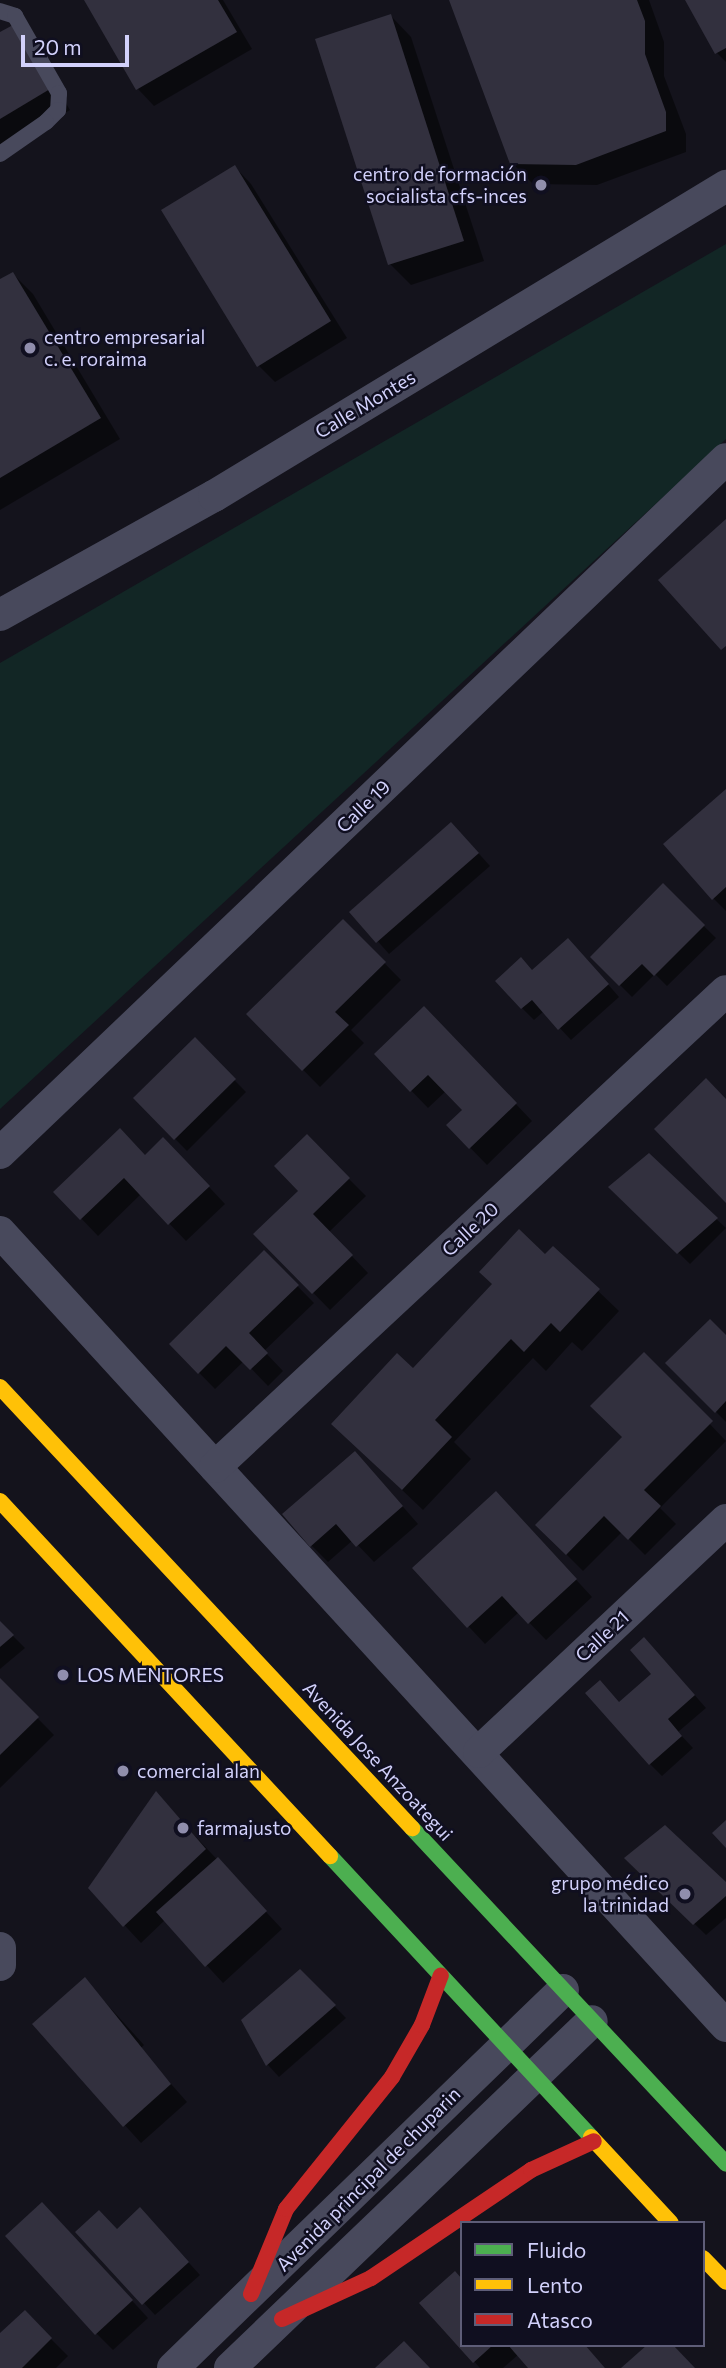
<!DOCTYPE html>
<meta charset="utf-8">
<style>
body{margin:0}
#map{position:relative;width:726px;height:2368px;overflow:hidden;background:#14131c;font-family:Commissioner,sans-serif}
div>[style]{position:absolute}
.green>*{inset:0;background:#122625}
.shadow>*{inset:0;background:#0007}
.building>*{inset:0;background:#32303e}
.lane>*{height:16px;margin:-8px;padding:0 8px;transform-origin:8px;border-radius:8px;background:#48495c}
.street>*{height:32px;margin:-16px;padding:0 16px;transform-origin:16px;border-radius:16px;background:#48495c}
.fast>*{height:16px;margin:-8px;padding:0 8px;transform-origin:8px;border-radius:8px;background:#4caf50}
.slow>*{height:16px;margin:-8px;padding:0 8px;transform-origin:8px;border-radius:8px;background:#ffc107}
.jam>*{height:16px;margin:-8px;padding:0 8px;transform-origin:8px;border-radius:8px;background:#c62828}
.dots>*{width:19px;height:19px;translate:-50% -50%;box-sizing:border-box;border:4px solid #100f20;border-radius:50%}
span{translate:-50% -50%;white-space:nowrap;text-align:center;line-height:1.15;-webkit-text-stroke:5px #100f20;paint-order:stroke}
.poi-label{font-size:19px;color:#d2d1fb}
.right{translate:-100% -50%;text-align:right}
.left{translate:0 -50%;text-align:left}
.street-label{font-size:19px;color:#d2d1fb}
.legend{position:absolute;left:460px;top:2221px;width:245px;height:126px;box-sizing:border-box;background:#100f20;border:2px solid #5e5d78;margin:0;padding:9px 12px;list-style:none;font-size:21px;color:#d2d1fb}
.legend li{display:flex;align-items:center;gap:14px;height:35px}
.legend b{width:35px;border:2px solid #5e5d78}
.scale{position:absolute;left:21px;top:35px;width:108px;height:32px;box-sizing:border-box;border:4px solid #d2d1fb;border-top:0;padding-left:9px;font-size:21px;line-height:24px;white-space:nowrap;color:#d2d1fb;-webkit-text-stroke:5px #100f20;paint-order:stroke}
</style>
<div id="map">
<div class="green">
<i style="clip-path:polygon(726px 244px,726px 439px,0 1109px,0 663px)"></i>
</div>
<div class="shadow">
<i style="clip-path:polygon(86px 0,223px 0,252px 49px,154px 106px,138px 89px)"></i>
<i style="clip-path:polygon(451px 0,649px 0,664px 42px,664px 76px,686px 134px,686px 152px,597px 185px,533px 184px,512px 163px)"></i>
<i style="clip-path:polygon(687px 0,726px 0,726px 62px,717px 53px)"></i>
<i style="clip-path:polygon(391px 16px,411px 37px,484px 261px,411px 285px,390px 264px)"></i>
<i style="clip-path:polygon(0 34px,33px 48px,70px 110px,0 151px)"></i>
<i style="clip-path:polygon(235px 167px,251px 184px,347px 338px,275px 382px,258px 365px)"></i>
<i style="clip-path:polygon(13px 274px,33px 294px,120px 439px,0 510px,0 281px)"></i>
<i style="clip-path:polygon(726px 791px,726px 911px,713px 898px)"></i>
<i style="clip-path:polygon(463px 836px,490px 866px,389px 954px,352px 912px)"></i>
<i style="clip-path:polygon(663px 886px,716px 938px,667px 986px,655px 974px,632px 997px,592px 957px)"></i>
<i style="clip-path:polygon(343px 921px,401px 980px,351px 1030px,364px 1043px,320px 1087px,248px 1014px)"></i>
<i style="clip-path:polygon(580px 952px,619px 997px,571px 1040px,544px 1011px,534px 1020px,522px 1008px,533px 972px)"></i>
<i style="clip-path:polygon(441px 1025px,532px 1121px,487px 1165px,448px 1125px,465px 1110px,446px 1091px,428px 1108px,376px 1054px)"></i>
<i style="clip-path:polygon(195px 1040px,246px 1092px,187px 1151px,135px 1098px)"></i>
<i style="clip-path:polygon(307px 1137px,366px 1196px,329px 1232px,368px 1273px,330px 1310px,256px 1234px,300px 1191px)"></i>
<i style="clip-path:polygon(180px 1156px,225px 1204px,186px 1241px,141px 1194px,98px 1236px,56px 1192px,146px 1157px)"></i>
<i style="clip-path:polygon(649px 1156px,726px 1228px,690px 1264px,611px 1187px)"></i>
<i style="clip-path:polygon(553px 1248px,619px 1311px,582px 1351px,572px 1342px,546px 1371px,533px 1358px,454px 1442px,471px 1459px,423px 1510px,354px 1444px,413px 1370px)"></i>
<i style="clip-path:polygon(264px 1252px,314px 1303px,264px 1351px,283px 1371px,268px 1386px,244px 1361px,215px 1389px,171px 1344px)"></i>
<i style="clip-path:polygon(726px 1337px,726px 1422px,668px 1363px)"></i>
<i style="clip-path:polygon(644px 1355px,726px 1441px,660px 1508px,676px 1524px,645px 1555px,622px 1532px,583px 1571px,537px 1525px,625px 1437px)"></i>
<i style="clip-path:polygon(371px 1470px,418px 1524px,374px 1562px,353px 1540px,328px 1562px,311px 1545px)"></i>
<i style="clip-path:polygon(512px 1510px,592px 1597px,546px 1640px,519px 1612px,485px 1644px,414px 1568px)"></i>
<i style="clip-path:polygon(0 1623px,25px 1648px,0 1669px)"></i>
<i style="clip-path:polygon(656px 1651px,706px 1708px,678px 1732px,693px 1748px,662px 1776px,650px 1764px,620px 1704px,653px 1674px)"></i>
<i style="clip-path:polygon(0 1680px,54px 1735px,0 1788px)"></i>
<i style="clip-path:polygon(156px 1794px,282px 1929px,223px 1983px,165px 1920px,141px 1943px,90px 1888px)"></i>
<i style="clip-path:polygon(627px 1858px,726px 1884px,726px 1918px,706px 1935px)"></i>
<i style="clip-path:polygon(300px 1971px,346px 2018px,279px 2077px,268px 2065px,243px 2020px)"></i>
<i style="clip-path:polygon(85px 1980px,144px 2045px,140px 2049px,187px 2102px,141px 2143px,34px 2025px)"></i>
<i style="clip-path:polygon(59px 2221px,148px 2318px,113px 2350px,96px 2333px)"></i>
<i style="clip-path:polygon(151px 2221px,200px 2275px,155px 2315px,78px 2232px,117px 2231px)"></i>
<i style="clip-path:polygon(422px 2303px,462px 2345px,584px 2345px,605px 2368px,531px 2368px,519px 2354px,503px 2368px,480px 2368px)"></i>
<i style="clip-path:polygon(24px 2312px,68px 2356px,56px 2368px,0 2368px,0 2336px)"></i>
</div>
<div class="building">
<i style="clip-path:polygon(84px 0,218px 0,237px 32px,136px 90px)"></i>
<i style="clip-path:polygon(449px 0,637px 0,645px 21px,645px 54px,666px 112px,666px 131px,576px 165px,510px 164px)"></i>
<i style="clip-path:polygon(685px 0,726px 0,726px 48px,715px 54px)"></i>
<i style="clip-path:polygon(391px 14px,464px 241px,388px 265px,315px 39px)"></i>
<i style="clip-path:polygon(13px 25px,50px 89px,0 119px,0 32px)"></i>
<i style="clip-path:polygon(235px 165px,331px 321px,257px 367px,161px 210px)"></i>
<i style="clip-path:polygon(13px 272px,101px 418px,0 478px,0 279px)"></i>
<i style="clip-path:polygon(726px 519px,726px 646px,721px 650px,658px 580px)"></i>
<i style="clip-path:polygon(726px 789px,726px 887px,712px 900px,663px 844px)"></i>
<i style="clip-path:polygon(451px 822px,479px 853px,376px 943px,349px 912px)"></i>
<i style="clip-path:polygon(663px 883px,705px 925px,654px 976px,642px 964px,619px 986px,590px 957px)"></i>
<i style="clip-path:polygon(343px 919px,386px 962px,335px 1012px,349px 1025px,302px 1071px,246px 1014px)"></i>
<i style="clip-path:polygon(568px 938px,609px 984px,558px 1030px,532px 1000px,521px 1009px,495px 981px,521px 957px,532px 970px)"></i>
<i style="clip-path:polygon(424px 1006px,517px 1103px,469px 1149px,446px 1125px,462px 1110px,428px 1075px,410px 1092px,374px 1054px)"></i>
<i style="clip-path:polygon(195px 1037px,236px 1079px,174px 1140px,133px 1098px)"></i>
<i style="clip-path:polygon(706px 1078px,726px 1099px,726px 1203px,654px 1129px)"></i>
<i style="clip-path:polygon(120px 1128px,145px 1155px,163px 1137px,210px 1186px,168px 1225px,124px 1178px,80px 1220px,53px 1192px)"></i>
<i style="clip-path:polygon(307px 1134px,350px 1178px,313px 1214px,353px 1255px,312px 1294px,253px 1234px,298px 1191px,274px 1166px)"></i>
<i style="clip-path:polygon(649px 1153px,718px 1218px,677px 1254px,608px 1187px)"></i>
<i style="clip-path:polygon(519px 1229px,545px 1254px,553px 1246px,600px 1289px,560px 1332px,551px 1323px,524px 1352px,511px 1339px,435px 1420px,452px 1437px,402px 1490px,331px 1424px,397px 1353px,413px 1368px,492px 1284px,479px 1272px)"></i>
<i style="clip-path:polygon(264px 1250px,299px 1285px,249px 1333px,268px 1353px,250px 1370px,226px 1346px,198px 1374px,169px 1344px)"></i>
<i style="clip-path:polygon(710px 1319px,726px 1335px,726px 1401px,715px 1413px,665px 1363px)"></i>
<i style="clip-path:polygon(644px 1352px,713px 1421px,644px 1490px,661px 1506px,628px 1540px,604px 1516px,566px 1555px,535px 1525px,622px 1437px,590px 1406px)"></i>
<i style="clip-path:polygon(355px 1451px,403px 1506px,356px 1547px,336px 1524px,310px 1547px,282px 1514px)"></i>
<i style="clip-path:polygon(496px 1491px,577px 1579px,528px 1624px,502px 1596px,467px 1628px,412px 1568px)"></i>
<i style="clip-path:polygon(0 1621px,14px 1635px,0 1647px)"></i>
<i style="clip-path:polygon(644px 1637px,695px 1695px,668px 1719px,682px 1736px,649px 1765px,585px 1693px,600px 1680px,619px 1702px,651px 1674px,630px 1650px)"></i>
<i style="clip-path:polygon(0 1678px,39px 1717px,0 1755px)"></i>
<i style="clip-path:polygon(156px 1791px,206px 1849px,123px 1927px,88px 1888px)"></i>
<i style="clip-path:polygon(726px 1820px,726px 1848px,712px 1833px)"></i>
<i style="clip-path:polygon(665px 1825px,726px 1882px,726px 1896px,693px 1925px,624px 1858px)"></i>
<i style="clip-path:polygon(218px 1857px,267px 1911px,205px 1967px,156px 1912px)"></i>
<i style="clip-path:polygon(300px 1969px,336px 2005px,266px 2066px,241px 2020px)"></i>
<i style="clip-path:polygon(85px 1977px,171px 2084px,123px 2127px,32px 2024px)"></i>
<i style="clip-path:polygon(42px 2202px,133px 2300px,95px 2335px,5px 2236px)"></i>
<i style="clip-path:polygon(140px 2207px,189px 2262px,142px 2305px,75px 2232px,99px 2210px,117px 2229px)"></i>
<i style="clip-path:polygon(455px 2271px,462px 2279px,462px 2345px,493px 2345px,473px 2363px,419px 2303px)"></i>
<i style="clip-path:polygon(25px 2310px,52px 2338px,22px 2368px,0 2368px,0 2333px)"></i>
<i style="clip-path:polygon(404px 2341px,430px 2368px,375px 2368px)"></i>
<i style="clip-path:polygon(508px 2345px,585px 2345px,605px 2368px,528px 2368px)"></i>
<i style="clip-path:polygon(647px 2345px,673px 2345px,695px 2368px,621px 2368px)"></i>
</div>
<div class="lane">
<i style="left:0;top:11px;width:16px;rotate:18deg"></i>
<i style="left:15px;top:16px;width:89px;rotate:60.3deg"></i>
<i style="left:59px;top:93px;width:17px;rotate:93deg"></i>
<i style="left:58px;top:110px;width:17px;rotate:135deg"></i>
<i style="left:46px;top:122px;width:56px;rotate:145.2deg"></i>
</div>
<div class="street">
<i style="left:0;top:615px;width:245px;rotate:-29.1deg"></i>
<i style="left:214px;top:496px;width:599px;rotate:-31.19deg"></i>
<i style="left:0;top:1153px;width:1004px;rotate:-43.71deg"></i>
<i style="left:0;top:1232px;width:1076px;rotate:47.56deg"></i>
<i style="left:215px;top:1467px;width:698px;rotate:-42.97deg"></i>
<i style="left:479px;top:1752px;width:339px;rotate:-43.2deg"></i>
<i style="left:0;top:1948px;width:17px;rotate:90deg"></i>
<i style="left:173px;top:2368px;width:543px;rotate:-44.1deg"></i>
<i style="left:230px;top:2368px;width:501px;rotate:-43.79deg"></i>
</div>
<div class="fast">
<i style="left:412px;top:1828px;width:460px;rotate:46.9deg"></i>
<i style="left:330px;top:1856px;width:384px;rotate:47.1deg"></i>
</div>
<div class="slow">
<i style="left:0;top:1387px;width:604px;rotate:46.95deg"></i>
<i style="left:0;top:1501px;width:485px;rotate:47.1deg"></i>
<i style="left:591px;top:2137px;width:117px;rotate:47.1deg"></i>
<i style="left:703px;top:2258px;width:33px;rotate:46deg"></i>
</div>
<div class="jam">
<i style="left:251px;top:2294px;width:92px;rotate:-67.6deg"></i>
<i style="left:286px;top:2209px;width:169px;rotate:-51.2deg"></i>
<i style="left:392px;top:2077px;width:60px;rotate:-60deg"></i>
<i style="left:422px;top:2025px;width:53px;rotate:-69.2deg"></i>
<i style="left:282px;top:2319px;width:98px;rotate:-24.7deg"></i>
<i style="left:371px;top:2278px;width:193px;rotate:-34deg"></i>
<i style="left:531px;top:2170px;width:69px;rotate:-24.7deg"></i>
</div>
<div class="dots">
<i style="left:541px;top:185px;background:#908ead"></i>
<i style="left:30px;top:348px;background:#908ead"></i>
<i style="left:63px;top:1675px;background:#908ead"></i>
<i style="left:123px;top:1771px;background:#908ead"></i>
<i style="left:183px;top:1828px;background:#908ead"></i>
<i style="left:685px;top:1894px;background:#908ead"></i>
</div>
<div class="poi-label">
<span class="right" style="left:527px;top:185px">centro de formación<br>socialista cfs-inces</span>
<span class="left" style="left:44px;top:348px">centro empresarial<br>c. e. roraima</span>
<span class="left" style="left:77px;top:1675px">LOS MENTORES</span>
<span class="left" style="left:137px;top:1771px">comercial alan</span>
<span class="left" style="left:197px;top:1828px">farmajusto</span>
<span class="right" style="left:669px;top:1894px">grupo médico<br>la trinidad</span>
</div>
<div class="street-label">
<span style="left:365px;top:404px;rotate:-31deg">Calle Montes</span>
<span style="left:363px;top:806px;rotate:-44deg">Calle 19</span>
<span style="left:470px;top:1229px;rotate:-43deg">Calle 20</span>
<span style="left:602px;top:1636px;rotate:-43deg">Calle 21</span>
<span style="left:378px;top:1761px;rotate:47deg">Avenida Jose Anzoategui</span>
<span style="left:368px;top:2179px;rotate:-45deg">Avenida principal de chuparin</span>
</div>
<ul class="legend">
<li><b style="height:9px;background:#4caf50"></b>Fluido</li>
<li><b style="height:9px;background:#ffc107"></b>Lento</li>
<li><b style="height:9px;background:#c62828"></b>Atasco</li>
</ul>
<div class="scale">20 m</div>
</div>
